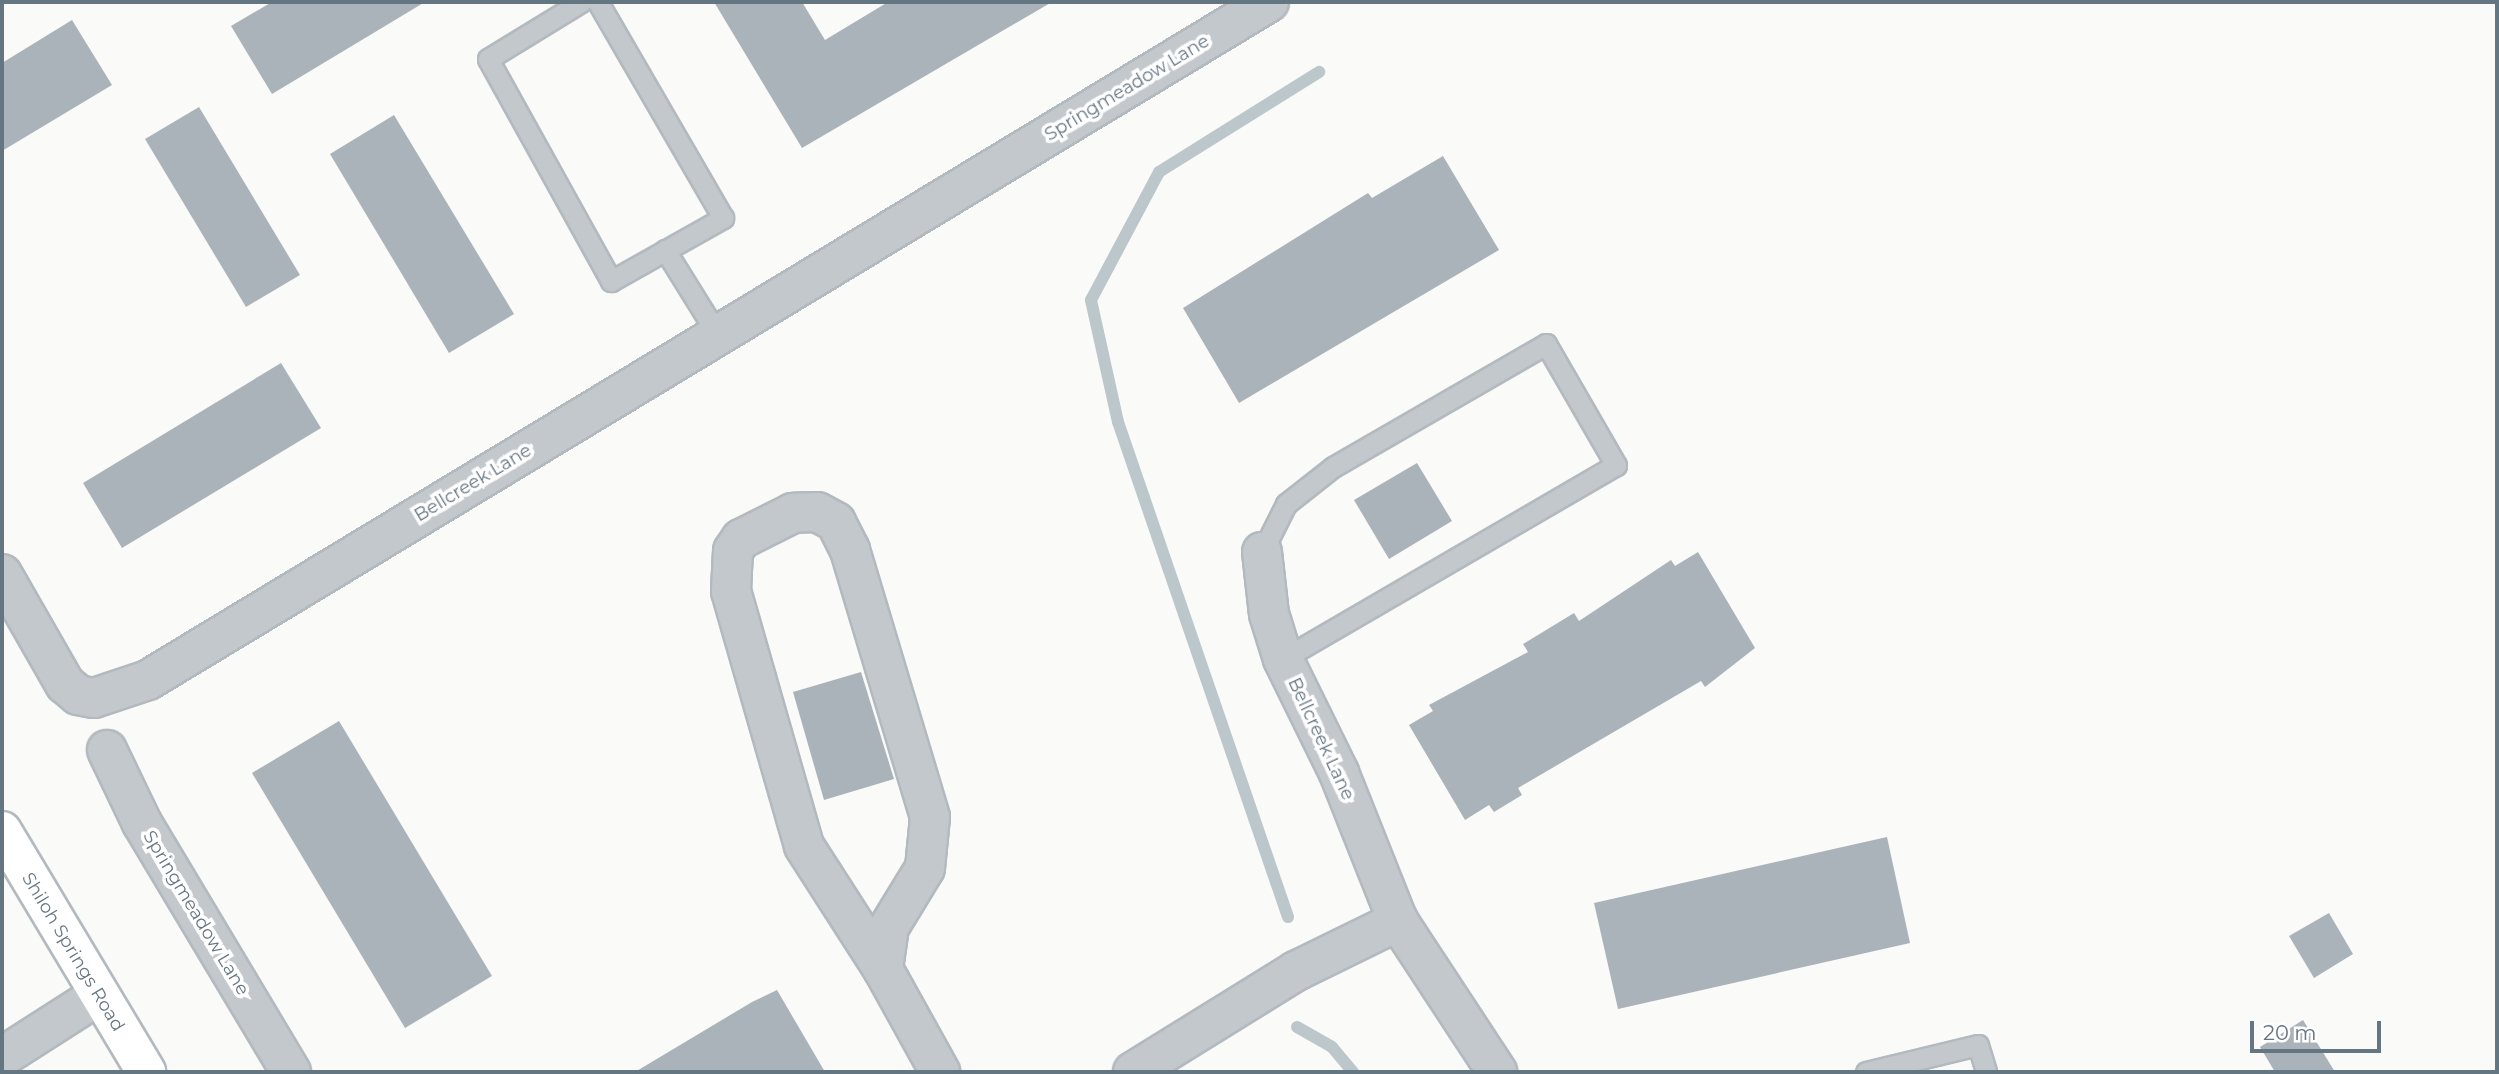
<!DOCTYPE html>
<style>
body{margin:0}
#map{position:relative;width:2499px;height:1074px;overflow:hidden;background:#fafaf8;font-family:Montserrat,sans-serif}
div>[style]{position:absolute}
.stream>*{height:12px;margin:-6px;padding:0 6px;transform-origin:6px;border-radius:6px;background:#bbc7cb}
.building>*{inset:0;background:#aab3b9}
.roads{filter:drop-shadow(2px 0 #b3babf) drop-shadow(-2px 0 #b3babf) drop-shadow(0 2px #b3babf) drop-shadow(0 -2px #b3babf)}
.lane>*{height:19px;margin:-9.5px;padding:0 9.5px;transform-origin:9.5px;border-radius:9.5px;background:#c3c8cc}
.street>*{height:38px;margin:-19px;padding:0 19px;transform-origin:19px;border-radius:19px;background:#c3c8cc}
.secondary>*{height:38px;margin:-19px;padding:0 19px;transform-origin:19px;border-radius:19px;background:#fff}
span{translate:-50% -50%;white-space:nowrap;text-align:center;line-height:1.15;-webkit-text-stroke:7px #fff;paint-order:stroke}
.street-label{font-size:18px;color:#657683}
.frame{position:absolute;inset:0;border:4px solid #657683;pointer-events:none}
.scale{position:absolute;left:2250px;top:1021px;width:131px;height:32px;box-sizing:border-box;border:4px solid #657683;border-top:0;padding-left:9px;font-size:21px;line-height:24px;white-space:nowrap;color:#657683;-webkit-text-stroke:5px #fff;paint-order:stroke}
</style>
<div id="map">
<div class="stream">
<i style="left:1288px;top:917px;width:523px;rotate:-108.95deg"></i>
<i style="left:1118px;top:422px;width:125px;rotate:-102.5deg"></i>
<i style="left:1091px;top:300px;width:145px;rotate:-62deg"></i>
<i style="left:1159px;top:172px;width:189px;rotate:-32deg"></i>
<i style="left:1297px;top:1027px;width:40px;rotate:29.7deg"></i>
<i style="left:1332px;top:1047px;width:33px;rotate:50deg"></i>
</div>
<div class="building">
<i style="clip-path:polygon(272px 2px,425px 2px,272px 94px,231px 26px)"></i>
<i style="clip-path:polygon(714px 2px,802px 2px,825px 40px,888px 2px,1052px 2px,802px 148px)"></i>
<i style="clip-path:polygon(72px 20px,112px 85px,2px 151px,2px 63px)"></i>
<i style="clip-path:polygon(199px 107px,300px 275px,246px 307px,145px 139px)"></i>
<i style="clip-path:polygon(394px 115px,514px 314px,449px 353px,330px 154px)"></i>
<i style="clip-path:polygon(1443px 156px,1499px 250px,1239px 403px,1183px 308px,1368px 193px,1372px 198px)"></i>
<i style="clip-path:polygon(281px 363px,321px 428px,122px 548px,83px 483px)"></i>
<i style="clip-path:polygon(1417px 463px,1452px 521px,1389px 559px,1354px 500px)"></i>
<i style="clip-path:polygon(1698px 552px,1755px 648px,1705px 687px,1701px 681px,1518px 788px,1522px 795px,1494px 812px,1489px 805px,1465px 820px,1409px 725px,1433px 711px,1429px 705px,1528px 652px,1523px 644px,1574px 613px,1579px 621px,1671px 560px,1675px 566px)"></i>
<i style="clip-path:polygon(861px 672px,894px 779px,824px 800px,793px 692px)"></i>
<i style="clip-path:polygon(339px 721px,492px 976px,405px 1028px,252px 773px)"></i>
<i style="clip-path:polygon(1887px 837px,1910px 943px,1618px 1009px,1594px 903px)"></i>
<i style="clip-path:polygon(2329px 913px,2353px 954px,2314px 978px,2289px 936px)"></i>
<i style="clip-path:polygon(777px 990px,825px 1072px,635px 1072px,752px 1002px)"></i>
<i style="clip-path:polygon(2303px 1020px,2335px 1072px,2275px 1072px,2260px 1047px)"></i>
</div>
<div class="roads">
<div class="lane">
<i style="left:581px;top:2px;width:109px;rotate:148.5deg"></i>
<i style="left:488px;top:59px;width:254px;rotate:61deg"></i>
<i style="left:611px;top:281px;width:129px;rotate:-29.4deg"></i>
<i style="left:723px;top:218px;width:250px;rotate:-120.1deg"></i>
<i style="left:665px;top:250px;width:100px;rotate:58.1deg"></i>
<i style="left:1262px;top:552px;width:54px;rotate:-63.4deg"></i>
<i style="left:1286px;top:504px;width:60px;rotate:-38.2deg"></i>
<i style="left:1333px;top:467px;width:246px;rotate:-30deg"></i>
<i style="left:1546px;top:344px;width:140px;rotate:60deg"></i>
<i style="left:1616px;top:465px;width:385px;rotate:149.8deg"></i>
<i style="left:1866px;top:1072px;width:115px;rotate:-13.6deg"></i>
<i style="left:1978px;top:1045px;width:28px;rotate:73deg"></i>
</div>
<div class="street">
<i style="left:1262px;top:552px;width:62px;rotate:83.6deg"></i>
<i style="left:1269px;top:614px;width:47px;rotate:72.7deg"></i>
<i style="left:1283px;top:659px;width:127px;rotate:63.8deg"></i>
<i style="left:1339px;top:773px;width:159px;rotate:68.3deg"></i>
<i style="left:1398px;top:921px;width:181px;rotate:56.7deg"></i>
<i style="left:2px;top:574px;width:127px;rotate:60.2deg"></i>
<i style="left:65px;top:684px;width:17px;rotate:40deg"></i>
<i style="left:78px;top:695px;width:16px;rotate:11deg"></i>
<i style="left:94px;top:698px;width:57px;rotate:-18.4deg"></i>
<i style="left:148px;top:680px;width:1310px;rotate:-31.17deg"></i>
<i style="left:107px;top:750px;width:81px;rotate:64.4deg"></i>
<i style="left:142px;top:823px;width:290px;rotate:59.1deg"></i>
<i style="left:883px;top:969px;width:42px;rotate:-81.9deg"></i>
<i style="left:889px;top:927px;width:69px;rotate:-58.6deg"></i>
<i style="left:925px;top:868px;width:51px;rotate:-84.4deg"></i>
<i style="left:930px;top:817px;width:279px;rotate:-106.7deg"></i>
<i style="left:850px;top:550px;width:31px;rotate:-117deg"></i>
<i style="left:836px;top:522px;width:21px;rotate:-152deg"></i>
<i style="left:817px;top:512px;width:24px;rotate:178deg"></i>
<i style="left:793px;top:513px;width:58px;rotate:153.4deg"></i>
<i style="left:741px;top:539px;width:14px;rotate:124deg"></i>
<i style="left:733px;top:551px;width:40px;rotate:92.9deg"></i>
<i style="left:731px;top:591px;width:265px;rotate:74deg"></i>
<i style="left:804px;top:846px;width:146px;rotate:57.3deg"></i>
<i style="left:883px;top:969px;width:118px;rotate:61deg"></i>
<i style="left:2px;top:1057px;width:115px;rotate:-32.6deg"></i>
<i style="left:1133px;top:1072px;width:192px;rotate:-31.8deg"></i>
<i style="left:1296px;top:971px;width:114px;rotate:-26.1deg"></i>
</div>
<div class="secondary">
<i style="left:2px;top:831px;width:281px;rotate:59.1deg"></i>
</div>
</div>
<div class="street-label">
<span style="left:1127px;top:88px;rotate:-31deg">Springmeadow Lane</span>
<span style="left:473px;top:483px;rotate:-31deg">Bellcreek Lane</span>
<span style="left:1321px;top:739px;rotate:65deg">Bellcreek Lane</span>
<span style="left:196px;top:913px;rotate:59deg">Springmeadow Lane</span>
<span style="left:73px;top:952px;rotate:59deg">Shiloh Springs Road</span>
</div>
<div class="frame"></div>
<div class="scale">20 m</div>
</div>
